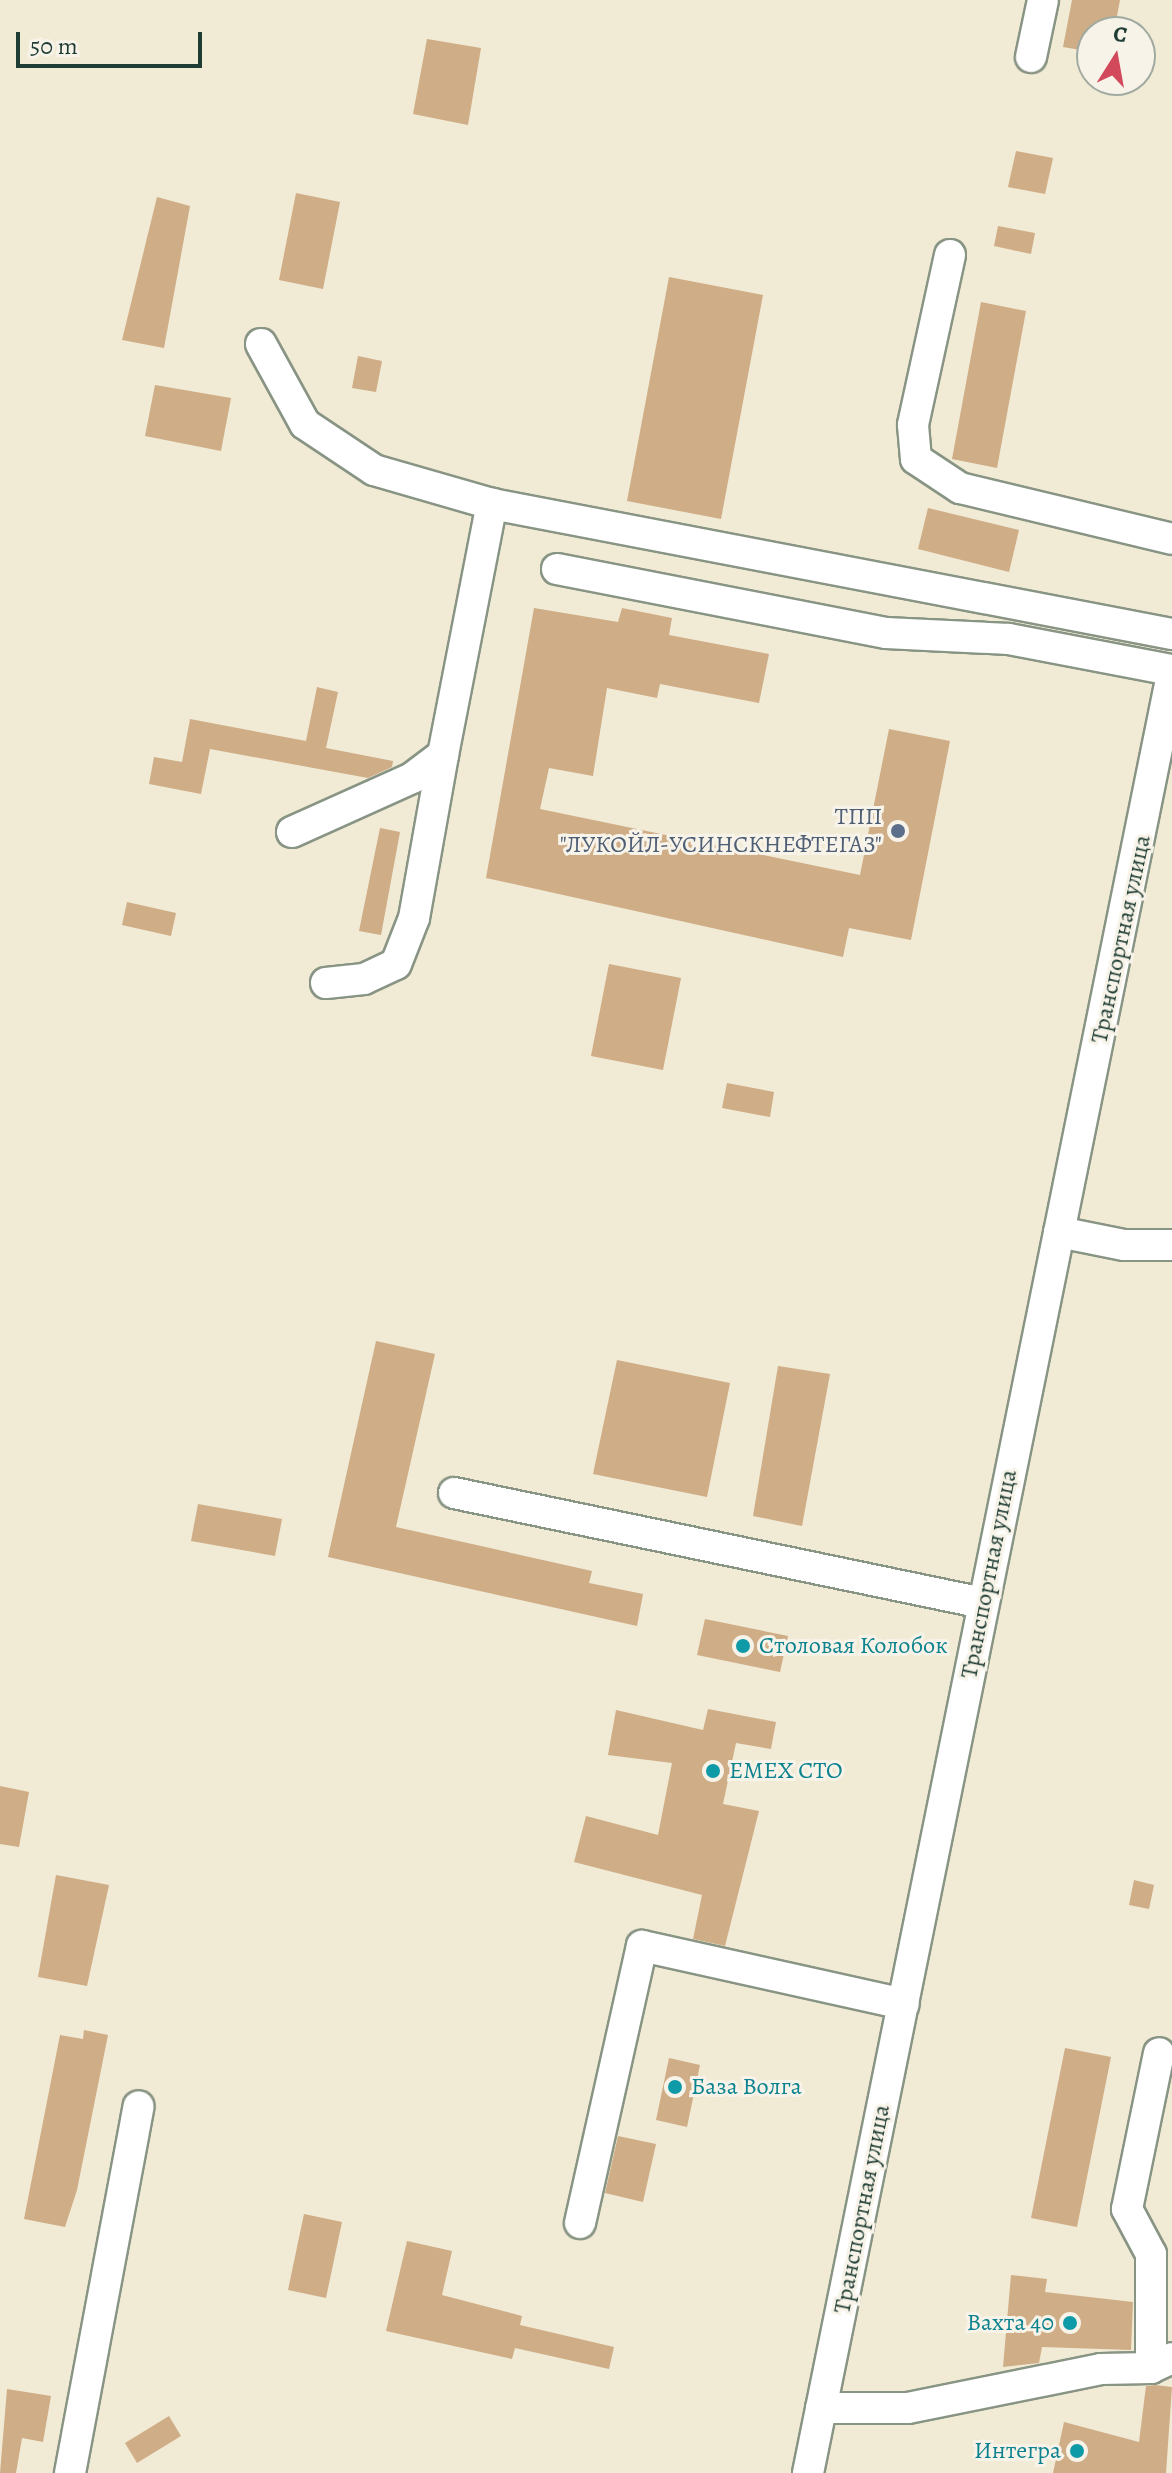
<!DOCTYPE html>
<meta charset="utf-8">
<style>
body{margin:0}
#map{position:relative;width:1172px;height:2473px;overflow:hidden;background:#f1ead4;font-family:Alegreya,serif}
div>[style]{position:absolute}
.building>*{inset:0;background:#cfad87}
.roads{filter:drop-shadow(2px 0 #889484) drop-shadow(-2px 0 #889484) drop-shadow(0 2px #889484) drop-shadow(0 -2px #889484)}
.minor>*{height:30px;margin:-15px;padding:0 15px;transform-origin:15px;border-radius:15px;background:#fff}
.dots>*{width:22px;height:22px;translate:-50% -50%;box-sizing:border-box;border:4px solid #f7f3e8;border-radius:50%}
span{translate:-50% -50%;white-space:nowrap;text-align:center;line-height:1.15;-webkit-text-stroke:6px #f7f3e8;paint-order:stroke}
.service-label{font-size:24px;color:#4e5e75}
.right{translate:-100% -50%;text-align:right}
.street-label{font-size:24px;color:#1f3d34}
.culture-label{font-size:24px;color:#0d838f}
.left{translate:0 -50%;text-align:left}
.north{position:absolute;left:1076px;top:16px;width:80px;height:80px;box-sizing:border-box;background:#f7f3e8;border:2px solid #a1aaa0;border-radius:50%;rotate:11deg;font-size:22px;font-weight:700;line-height:32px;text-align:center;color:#1f3d34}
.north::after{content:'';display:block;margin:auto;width:28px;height:36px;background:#d1495b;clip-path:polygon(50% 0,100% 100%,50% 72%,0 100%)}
.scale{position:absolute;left:16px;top:32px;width:186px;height:36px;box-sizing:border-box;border:4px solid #1f3d34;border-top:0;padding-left:10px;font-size:24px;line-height:28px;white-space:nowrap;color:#1f3d34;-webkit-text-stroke:6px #f7f3e8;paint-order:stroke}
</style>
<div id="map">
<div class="building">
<i style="clip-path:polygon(1072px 0,1120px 0,1114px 32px,1092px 32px,1092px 52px,1063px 47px)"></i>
<i style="clip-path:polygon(427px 39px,481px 48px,468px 125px,413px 114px)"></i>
<i style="clip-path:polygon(1016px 151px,1053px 158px,1045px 194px,1008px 187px)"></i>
<i style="clip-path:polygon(296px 193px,340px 202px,323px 289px,279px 280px)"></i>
<i style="clip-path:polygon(157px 197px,190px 206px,164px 348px,122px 340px)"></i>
<i style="clip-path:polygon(998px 226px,1035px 233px,1031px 254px,994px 246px)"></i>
<i style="clip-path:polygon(669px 277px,763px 295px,721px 519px,627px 501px)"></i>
<i style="clip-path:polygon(981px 302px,1026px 311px,997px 468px,952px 459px)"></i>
<i style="clip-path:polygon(358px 356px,382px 361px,376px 392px,352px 388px)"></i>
<i style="clip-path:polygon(155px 385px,231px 398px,221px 451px,145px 436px)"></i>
<i style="clip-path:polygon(928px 508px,1019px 530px,1009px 572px,918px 549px)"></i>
<i style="clip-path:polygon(534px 608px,618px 622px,622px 608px,672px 618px,669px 635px,769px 654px,759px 703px,660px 684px,657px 698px,607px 688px,593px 776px,549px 768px,540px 809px,860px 875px,889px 729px,950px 741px,911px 940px,849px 928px,843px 957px,486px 878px)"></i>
<i style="clip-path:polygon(317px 687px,338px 692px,326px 748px,393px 761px,392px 767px,368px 778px,210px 749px,201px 794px,149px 784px,154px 757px,182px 762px,190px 719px,306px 741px)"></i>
<i style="clip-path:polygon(380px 828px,400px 832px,381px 935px,359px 931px)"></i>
<i style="clip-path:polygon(127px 902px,176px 913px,171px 936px,122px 925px)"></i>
<i style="clip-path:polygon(609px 964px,681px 978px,663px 1070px,591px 1056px)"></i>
<i style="clip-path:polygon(727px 1083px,774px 1092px,770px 1117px,722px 1108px)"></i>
<i style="clip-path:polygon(376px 1341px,435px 1354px,396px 1527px,592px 1571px,589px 1583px,643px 1594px,637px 1626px,328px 1557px)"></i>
<i style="clip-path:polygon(617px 1360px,730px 1383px,707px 1497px,593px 1474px)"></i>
<i style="clip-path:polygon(778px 1366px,830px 1374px,802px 1526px,753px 1516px)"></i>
<i style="clip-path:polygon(198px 1504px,282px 1519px,275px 1556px,191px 1541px)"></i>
<i style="clip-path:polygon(705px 1619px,788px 1636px,780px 1672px,697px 1655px)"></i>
<i style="clip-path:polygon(708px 1709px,776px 1722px,771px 1749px,736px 1743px,723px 1804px,759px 1811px,725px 1946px,693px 1939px,702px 1895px,574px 1862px,586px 1816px,658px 1835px,672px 1763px,608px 1755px,616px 1710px,703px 1730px)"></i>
<i style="clip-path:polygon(0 1786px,29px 1792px,19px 1847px,0 1844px)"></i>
<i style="clip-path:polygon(56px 1875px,109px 1885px,87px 1986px,38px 1977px)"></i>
<i style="clip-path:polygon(1134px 1880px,1154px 1885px,1149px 1909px,1129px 1905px)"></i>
<i style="clip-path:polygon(84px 2030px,108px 2035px,77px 2190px,65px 2227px,24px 2219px,60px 2035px,83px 2039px)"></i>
<i style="clip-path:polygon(1065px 2048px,1111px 2057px,1077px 2227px,1031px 2218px)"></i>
<i style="clip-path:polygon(669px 2058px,700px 2065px,687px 2127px,656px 2120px)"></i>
<i style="clip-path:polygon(618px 2136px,656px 2144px,643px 2202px,605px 2193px)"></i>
<i style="clip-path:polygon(304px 2214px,342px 2222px,326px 2298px,288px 2290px)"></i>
<i style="clip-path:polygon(407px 2241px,452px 2251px,442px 2295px,522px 2316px,520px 2325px,614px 2347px,609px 2369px,515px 2348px,512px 2359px,386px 2331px)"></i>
<i style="clip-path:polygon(1011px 2275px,1047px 2279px,1045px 2292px,1133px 2302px,1131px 2350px,1042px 2347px,1039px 2363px,1003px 2367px)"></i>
<i style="clip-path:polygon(1155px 2385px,1172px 2387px,1166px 2473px,1053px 2473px,1064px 2422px,1139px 2442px,1146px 2386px)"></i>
<i style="clip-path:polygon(7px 2389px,51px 2396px,43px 2442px,22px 2438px,16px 2473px,0 2473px)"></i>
<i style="clip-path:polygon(169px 2416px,181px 2436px,137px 2463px,125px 2443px)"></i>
</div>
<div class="roads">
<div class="minor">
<i style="left:1031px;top:57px;width:58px;rotate:-78.1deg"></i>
<i style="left:950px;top:255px;width:174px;rotate:102.3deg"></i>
<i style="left:913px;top:425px;width:34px;rotate:85deg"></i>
<i style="left:916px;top:459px;width:53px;rotate:33.4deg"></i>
<i style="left:960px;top:488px;width:218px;rotate:13.5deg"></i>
<i style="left:261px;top:344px;width:91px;rotate:61.2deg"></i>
<i style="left:305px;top:424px;width:83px;rotate:33.7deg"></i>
<i style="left:374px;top:470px;width:123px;rotate:16.1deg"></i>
<i style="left:492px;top:504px;width:692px;rotate:10.82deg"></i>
<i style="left:557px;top:569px;width:335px;rotate:11deg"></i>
<i style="left:886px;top:633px;width:123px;rotate:2.8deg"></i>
<i style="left:1009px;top:639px;width:166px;rotate:10.8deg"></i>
<i style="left:292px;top:832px;width:132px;rotate:-24.2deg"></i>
<i style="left:412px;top:778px;width:39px;rotate:-37deg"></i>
<i style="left:443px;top:755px;width:256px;rotate:-79deg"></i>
<i style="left:326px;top:983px;width:38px;rotate:-6deg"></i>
<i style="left:364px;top:979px;width:35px;rotate:-25deg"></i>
<i style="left:396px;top:964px;width:49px;rotate:-68.6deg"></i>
<i style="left:414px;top:918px;width:166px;rotate:-79.9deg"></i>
<i style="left:1059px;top:1232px;width:66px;rotate:11.3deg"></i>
<i style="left:1124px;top:1245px;width:48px"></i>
<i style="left:454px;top:1493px;width:540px;rotate:11.75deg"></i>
<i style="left:580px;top:2223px;width:284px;rotate:-77.4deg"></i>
<i style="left:642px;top:1946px;width:268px;rotate:12.5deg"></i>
<i style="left:1151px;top:2368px;width:114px;rotate:-90deg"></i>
<i style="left:1151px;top:2254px;width:51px;rotate:-118.1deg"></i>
<i style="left:1127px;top:2209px;width:159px;rotate:-78.4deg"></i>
<i style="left:821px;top:2408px;width:87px"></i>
<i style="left:908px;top:2408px;width:197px;rotate:-11.4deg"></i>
<i style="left:1101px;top:2369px;width:50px;rotate:-1.1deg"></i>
<i style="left:1151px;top:2368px;width:23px;rotate:-25deg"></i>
<i style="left:70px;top:2473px;width:373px;rotate:-79.4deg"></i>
<i style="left:808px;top:2473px;width:1834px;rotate:-78.56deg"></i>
</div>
</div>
<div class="dots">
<i style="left:898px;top:831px;background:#5c6f8a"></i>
<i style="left:743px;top:1646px;background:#0f9aa8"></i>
<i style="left:713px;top:1771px;background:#0f9aa8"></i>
<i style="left:675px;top:2087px;background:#0f9aa8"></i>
<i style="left:1070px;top:2323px;background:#0f9aa8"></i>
<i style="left:1077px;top:2451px;background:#0f9aa8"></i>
</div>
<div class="service-label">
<span class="right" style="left:882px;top:831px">ТПП<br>"ЛУКОЙЛ-УСИНСКНЕФТЕГАЗ"</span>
</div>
<div class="street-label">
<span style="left:1121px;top:939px;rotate:-78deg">Транспортная улица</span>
<span style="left:989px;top:1574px;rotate:-79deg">Транспортная улица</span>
<span style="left:862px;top:2209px;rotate:-79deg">Транспортная улица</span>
</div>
<div class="culture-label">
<span class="left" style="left:759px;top:1646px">Столовая Колобок</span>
<span class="left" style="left:729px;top:1771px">EMEX СТО</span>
<span class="left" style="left:691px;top:2087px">База Волга</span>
<span class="right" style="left:1054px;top:2323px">Вахта 40</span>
<span class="right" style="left:1061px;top:2451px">Интегра</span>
</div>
<div class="north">С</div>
<div class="scale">50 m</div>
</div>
